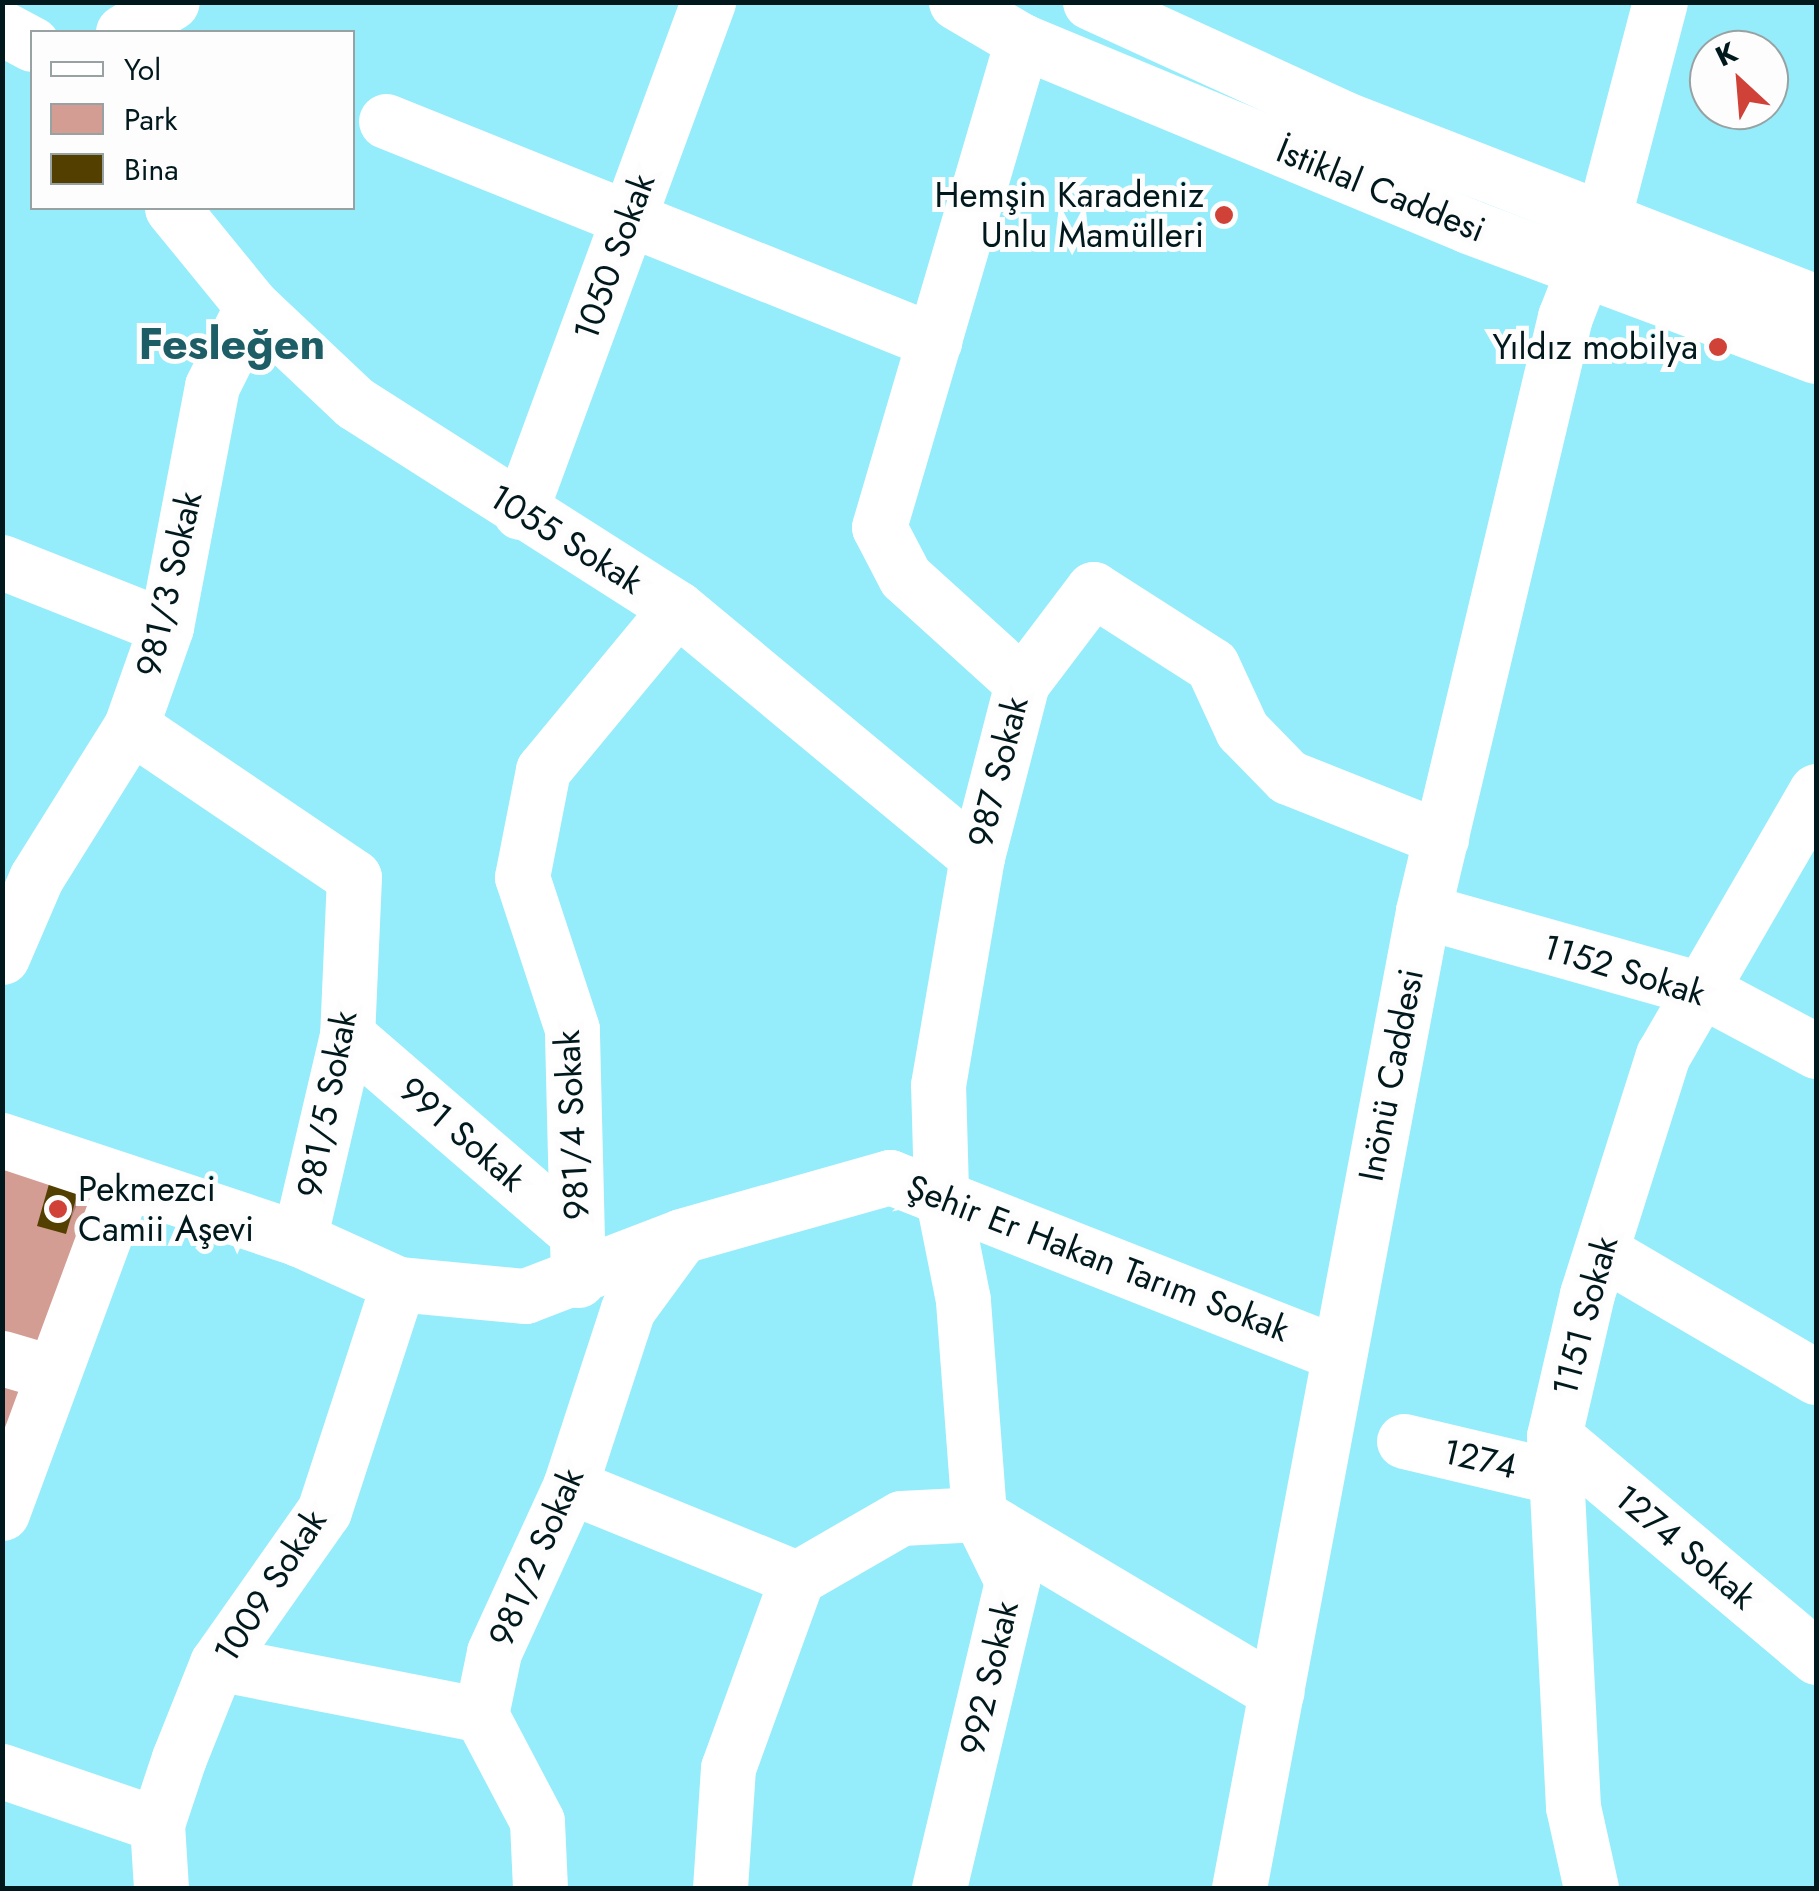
<!DOCTYPE html>
<meta charset="utf-8">
<style>
body{margin:0}
#map{position:relative;width:1819px;height:1891px;overflow:hidden;background:#95ecfa;font-family:Jost,sans-serif}
div>[style]{position:absolute}
.green>*{inset:0;background:#d49d94}
.shadow>*{inset:0;background:#0003}
.building>*{inset:0;background:#533f00}
.minor>*{height:55px;margin:-27.5px;padding:0 27.5px;transform-origin:27.5px;border-radius:27.5px;background:#fff}
.major>*{height:55px;margin:-27.5px;padding:0 27.5px;transform-origin:27.5px;border-radius:27.5px;background:#fff}
.dots>*{width:28px;height:28px;translate:-50% -50%;box-sizing:border-box;border:5px solid #fdfdfd;border-radius:50%}
span{translate:-50% -50%;white-space:nowrap;text-align:center;line-height:1.15;-webkit-text-stroke:10px #fdfdfd;paint-order:stroke}
.street-label{font-size:35px;color:#01191d}
.poi-label{font-size:35px;color:#01191d}
.right{translate:-100% -50%;text-align:right}
.left{translate:0 -50%;text-align:left}
.district-label{font-size:45px;color:#1c5d66;font-weight:700}
.frame{position:absolute;inset:0;border:5px solid #01191d;pointer-events:none}
.legend{position:absolute;left:30px;top:30px;width:325px;height:180px;box-sizing:border-box;background:#fdfdfd;border:2px solid #98a2a3;margin:0;padding:12px 18px;list-style:none;font-size:30px;color:#01191d}
.legend li{display:flex;align-items:center;gap:20px;height:50px}
.legend b{width:50px;border:2px solid #98a2a3}
.north{position:absolute;left:1689px;top:30px;width:100px;height:100px;box-sizing:border-box;background:#fdfdfd;border:2px solid #98a2a3;border-radius:50%;rotate:334deg;font-size:28px;font-weight:700;line-height:40px;text-align:center;color:#01191d}
.north::after{content:'';display:block;margin:auto;width:35px;height:45px;background:#d04237;clip-path:polygon(50% 0,100% 100%,50% 72%,0 100%)}
</style>
<div id="map">
<div class="green">
<i style="clip-path:polygon(3px 1140px,125px 1181px,3px 1513px)"></i>
</div>
<div class="shadow">
<i style="clip-path:polygon(86px 1183px,66px 1231px,40px 1225px)"></i>
</div>
<div class="building">
<i style="clip-path:polygon(49px 1184px,78px 1192px,66px 1234px,37px 1226px)"></i>
</div>
<div class="minor">
<i style="left:2px;top:28px;width:34px;rotate:28deg"></i>
<i style="left:123px;top:32px;width:57px;rotate:-31.5deg"></i>
<i style="left:386px;top:121px;width:591px;rotate:21.87deg"></i>
<i style="left:172px;top:208px;width:127px;rotate:50.8deg"></i>
<i style="left:252px;top:306px;width:141px;rotate:43.3deg"></i>
<i style="left:355px;top:403px;width:382px;rotate:32.5deg"></i>
<i style="left:677px;top:608px;width:390px;rotate:39.7deg"></i>
<i style="left:520px;top:512px;width:544px;rotate:-69.76deg"></i>
<i style="left:2px;top:562px;width:176px;rotate:21.6deg"></i>
<i style="left:1022px;top:683px;width:118px;rotate:-52.9deg"></i>
<i style="left:1093px;top:589px;width:141px;rotate:32.6deg"></i>
<i style="left:1212px;top:665px;width:72px;rotate:65.2deg"></i>
<i style="left:1242px;top:730px;width:66px;rotate:45.6deg"></i>
<i style="left:1288px;top:777px;width:165px;rotate:21.7deg"></i>
<i style="left:131px;top:726px;width:269px;rotate:34.1deg"></i>
<i style="left:354px;top:877px;width:158px;rotate:92.5deg"></i>
<i style="left:347px;top:1035px;width:210px;rotate:103.2deg"></i>
<i style="left:1423px;top:911px;width:288px;rotate:15.7deg"></i>
<i style="left:1700px;top:989px;width:132px;rotate:28.1deg"></i>
<i style="left:2px;top:957px;width:86px;rotate:-66.7deg"></i>
<i style="left:36px;top:878px;width:179px;rotate:-58deg"></i>
<i style="left:131px;top:726px;width:105px;rotate:-70.5deg"></i>
<i style="left:166px;top:627px;width:245px;rotate:-79.2deg"></i>
<i style="left:212px;top:386px;width:89px;rotate:-63.4deg"></i>
<i style="left:347px;top:1035px;width:303px;rotate:40.8deg"></i>
<i style="left:2px;top:1140px;width:313px;rotate:18.4deg"></i>
<i style="left:299px;top:1239px;width:109px;rotate:24.4deg"></i>
<i style="left:398px;top:1284px;width:128px;rotate:5.4deg"></i>
<i style="left:525px;top:1296px;width:167px;rotate:-21deg"></i>
<i style="left:681px;top:1236px;width:217px;rotate:-15.8deg"></i>
<i style="left:890px;top:1177px;width:480px;rotate:21.5deg"></i>
<i style="left:1601px;top:1251px;width:249px;rotate:30.4deg"></i>
<i style="left:578px;top:1280px;width:251px;rotate:-91.4deg"></i>
<i style="left:572px;top:1029px;width:160px;rotate:-108.2deg"></i>
<i style="left:522px;top:877px;width:109px;rotate:-78.9deg"></i>
<i style="left:543px;top:770px;width:210px;rotate:-50.4deg"></i>
<i style="left:2px;top:1358px;width:53px;rotate:16.4deg"></i>
<i style="left:1554px;top:1436px;width:343px;rotate:40.1deg"></i>
<i style="left:1404px;top:1441px;width:156px;rotate:13.3deg"></i>
<i style="left:570px;top:1486px;width:245px;rotate:22.1deg"></i>
<i style="left:2px;top:1513px;width:354px;rotate:-69.7deg"></i>
<i style="left:985px;top:1519px;width:339px;rotate:30.7deg"></i>
<i style="left:217px;top:1663px;width:269px;rotate:11.1deg"></i>
<i style="left:2px;top:1771px;width:164px;rotate:18.9deg"></i>
<i style="left:161px;top:1888px;width:64px;rotate:-93.6deg"></i>
<i style="left:157px;top:1824px;width:70px;rotate:-71.6deg"></i>
<i style="left:179px;top:1758px;width:102px;rotate:-68.2deg"></i>
<i style="left:217px;top:1663px;width:186px;rotate:-54.9deg"></i>
<i style="left:324px;top:1511px;width:239px;rotate:-71.9deg"></i>
<i style="left:540px;top:1888px;width:67px;rotate:-92.6deg"></i>
<i style="left:537px;top:1821px;width:120px;rotate:-117.8deg"></i>
<i style="left:481px;top:1715px;width:64px;rotate:-78.3deg"></i>
<i style="left:494px;top:1652px;width:183px;rotate:-65.4deg"></i>
<i style="left:570px;top:1486px;width:186px;rotate:-71.9deg"></i>
<i style="left:628px;top:1309px;width:88px;rotate:-53.8deg"></i>
<i style="left:720px;top:1888px;width:120px;rotate:-86.2deg"></i>
<i style="left:728px;top:1768px;width:202px;rotate:-70deg"></i>
<i style="left:797px;top:1578px;width:120px;rotate:-30deg"></i>
<i style="left:901px;top:1518px;width:78px;rotate:-2.9deg"></i>
<i style="left:939px;top:1888px;width:316px;rotate:-76.6deg"></i>
<i style="left:1012px;top:1581px;width:75px;rotate:-116.2deg"></i>
<i style="left:979px;top:1514px;width:215px;rotate:-94.3deg"></i>
<i style="left:963px;top:1300px;width:112px;rotate:-101.3deg"></i>
<i style="left:941px;top:1190px;width:105px;rotate:-91.6deg"></i>
<i style="left:938px;top:1085px;width:231px;rotate:-80.3deg"></i>
<i style="left:977px;top:857px;width:180px;rotate:-75.5deg"></i>
<i style="left:1022px;top:683px;width:158px;rotate:-137.8deg"></i>
<i style="left:905px;top:577px;width:56px;rotate:-117.5deg"></i>
<i style="left:879px;top:527px;width:507px;rotate:-73.6deg"></i>
<i style="left:1239px;top:1888px;width:994px;rotate:-79.33deg"></i>
<i style="left:1423px;top:911px;width:611px;rotate:-76.56deg"></i>
<i style="left:1565px;top:317px;width:105px;rotate:-68.8deg"></i>
<i style="left:1603px;top:219px;width:224px;rotate:-75.3deg"></i>
<i style="left:1591px;top:1888px;width:83px;rotate:-102.5deg"></i>
<i style="left:1573px;top:1807px;width:371px;rotate:-92.9deg"></i>
<i style="left:1554px;top:1436px;width:146px;rotate:-76.9deg"></i>
<i style="left:1587px;top:1294px;width:251px;rotate:-72.4deg"></i>
<i style="left:1663px;top:1055px;width:305px;rotate:-59.9deg"></i>
</div>
<div class="major">
<i style="left:956px;top:2px;width:77px;rotate:30.6deg"></i>
<i style="left:1022px;top:41px;width:483px;rotate:22.5deg"></i>
<i style="left:1468px;top:226px;width:371px;rotate:20.5deg"></i>
<i style="left:1090px;top:2px;width:281px;rotate:24.6deg"></i>
<i style="left:1345px;top:119px;width:505px;rotate:21.23deg"></i>
</div>
<div class="dots">
<i style="left:1224px;top:215px;background:#d04237"></i>
<i style="left:1718px;top:347px;background:#d04237"></i>
<i style="left:58px;top:1209px;background:#d04237"></i>
</div>
<div class="street-label">
<span style="left:1381px;top:190px;rotate:22deg">İstiklal Caddesi</span>
<span style="left:614px;top:257px;rotate:-70deg">1050 Sokak</span>
<span style="left:566px;top:539px;rotate:32deg">1055 Sokak</span>
<span style="left:169px;top:584px;rotate:-77deg">981/3 Sokak</span>
<span style="left:998px;top:772px;rotate:-76deg">987 Sokak</span>
<span style="left:1624px;top:970px;rotate:17deg">1152 Sokak</span>
<span style="left:1391px;top:1075px;rotate:-79deg">Inönü Caddesi</span>
<span style="left:327px;top:1104px;rotate:-79deg">981/5 Sokak</span>
<span style="left:572px;top:1125px;rotate:-93deg">981/4 Sokak</span>
<span style="left:462px;top:1134px;rotate:41deg">991 Sokak</span>
<span style="left:1098px;top:1258px;rotate:21deg">Şehir Er Hakan Tarım Sokak</span>
<span style="left:1585px;top:1316px;rotate:-75deg">1151 Sokak</span>
<span style="left:1480px;top:1459px;rotate:13deg">1274</span>
<span style="left:1685px;top:1547px;rotate:40deg">1274 Sokak</span>
<span style="left:536px;top:1557px;rotate:-67deg">981/2 Sokak</span>
<span style="left:270px;top:1586px;rotate:-57deg">1009 Sokak</span>
<span style="left:989px;top:1678px;rotate:-77deg">992 Sokak</span>
</div>
<div class="poi-label">
<span class="right" style="left:1204px;top:215px">Hemşin Karadeniz<br>Unlu Mamülleri</span>
<span class="right" style="left:1698px;top:347px">Yıldız mobilya</span>
<span class="left" style="left:78px;top:1209px">Pekmezci<br>Camii Aşevi</span>
</div>
<div class="district-label">
<span style="left:232px;top:344px">Fesleğen</span>
</div>
<div class="frame"></div>
<ul class="legend">
<li><b style="height:12px;background:#fff"></b>Yol</li>
<li><b style="height:28px;background:#d49d94"></b>Park</li>
<li><b style="height:28px;background:#533f00"></b>Bina</li>
</ul>
<div class="north">K</div>
</div>
